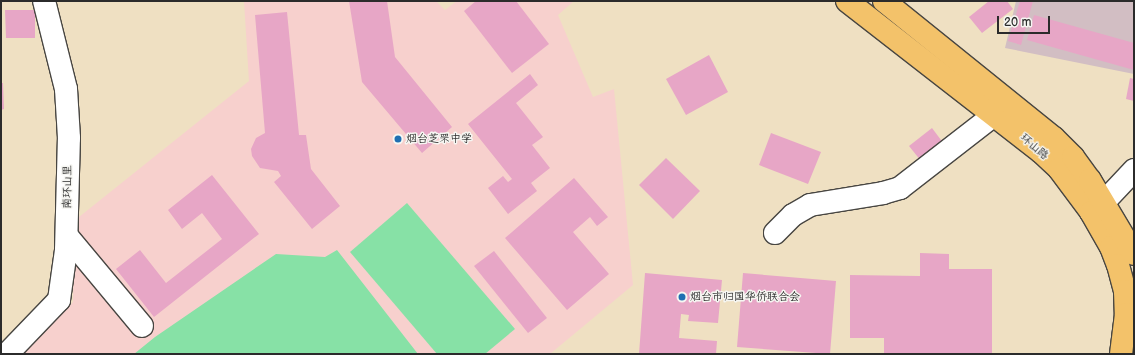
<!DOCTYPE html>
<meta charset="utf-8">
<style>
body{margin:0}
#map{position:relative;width:1135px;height:355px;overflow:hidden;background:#efe0c2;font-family:"Balsamiq Sans","LXGW WenKai TC",sans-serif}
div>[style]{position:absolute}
.built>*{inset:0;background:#f7d0cd}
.industrial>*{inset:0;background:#d2bec3}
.green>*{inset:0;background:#87e1a6}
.building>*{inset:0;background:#e7a6c6}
.roads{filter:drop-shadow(1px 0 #484642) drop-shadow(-1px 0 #484642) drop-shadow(0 1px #484642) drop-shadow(0 -1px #484642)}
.minor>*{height:22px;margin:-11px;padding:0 11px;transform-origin:11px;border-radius:11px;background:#fff}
.major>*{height:22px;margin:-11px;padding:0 11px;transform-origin:11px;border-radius:11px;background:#f3c26a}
.dots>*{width:11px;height:11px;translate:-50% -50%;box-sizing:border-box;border:2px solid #f6f6f2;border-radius:50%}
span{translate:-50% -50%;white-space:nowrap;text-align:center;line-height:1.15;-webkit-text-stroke:3px #f6f6f2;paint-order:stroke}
.poi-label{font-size:11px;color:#2b2b2b}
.left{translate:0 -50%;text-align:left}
.street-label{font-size:11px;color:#2b2b2b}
.frame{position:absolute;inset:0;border:2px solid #2b2b2b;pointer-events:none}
.scale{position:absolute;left:997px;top:16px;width:53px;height:18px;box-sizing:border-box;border:2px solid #2b2b2b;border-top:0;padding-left:5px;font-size:12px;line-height:14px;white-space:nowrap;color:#2b2b2b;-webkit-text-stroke:3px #f6f6f2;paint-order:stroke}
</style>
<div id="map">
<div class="built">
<i style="clip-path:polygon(244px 1px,436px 1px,445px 10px,457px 1px,574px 1px,558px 15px,593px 97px,614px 89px,633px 285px,550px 354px,23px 354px,73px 302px,74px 221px,249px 81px)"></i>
</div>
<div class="industrial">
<i style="clip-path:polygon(1016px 1px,1134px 1px,1134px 74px,1005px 48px)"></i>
</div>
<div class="green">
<i style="clip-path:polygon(407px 203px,515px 329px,485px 354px,437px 354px,350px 252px)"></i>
<i style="clip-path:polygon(337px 250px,418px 354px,134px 354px,155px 337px,276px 254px,325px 257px)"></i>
</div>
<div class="building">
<i style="clip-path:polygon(349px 1px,387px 1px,395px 57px,452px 127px,422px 153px,362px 82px)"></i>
<i style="clip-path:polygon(476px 1px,516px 1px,549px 44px,512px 73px,464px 11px)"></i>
<i style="clip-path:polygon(989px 1px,1007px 1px,1013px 9px,982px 33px,969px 17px)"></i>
<i style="clip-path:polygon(1020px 1px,1033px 1px,1021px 45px,1008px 41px)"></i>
<i style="clip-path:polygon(5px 10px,35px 10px,35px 38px,6px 38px)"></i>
<i style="clip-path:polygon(287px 12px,299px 135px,306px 135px,311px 169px,340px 206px,312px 229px,274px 182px,281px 176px,278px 171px,260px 168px,252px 156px,251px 149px,256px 138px,265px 133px,255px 15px)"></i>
<i style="clip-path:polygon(1034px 15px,1134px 43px,1134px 70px,1027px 40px)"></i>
<i style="clip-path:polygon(709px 55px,728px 92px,686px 115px,666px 79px)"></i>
<i style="clip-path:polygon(530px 74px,538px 85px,516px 103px,543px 137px,532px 145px,550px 168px,531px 183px,537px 191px,508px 214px,488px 188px,503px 176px,508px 182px,512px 179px,468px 124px)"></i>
<i style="clip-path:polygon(1130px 78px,1134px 79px,1134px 101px,1126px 99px)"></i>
<i style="clip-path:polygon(1px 83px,3px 83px,4px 109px,1px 110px)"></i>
<i style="clip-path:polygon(932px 128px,944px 144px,921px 161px,909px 146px)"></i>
<i style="clip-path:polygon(771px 133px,821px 152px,808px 184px,759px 165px)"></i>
<i style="clip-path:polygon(666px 158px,700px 191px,673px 219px,639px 185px)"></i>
<i style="clip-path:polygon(212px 175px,259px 234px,154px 317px,116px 269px,140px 250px,166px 283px,222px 239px,202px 213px,182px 229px,168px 210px)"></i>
<i style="clip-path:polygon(574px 178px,608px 217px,597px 226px,590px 217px,573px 232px,609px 274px,567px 310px,505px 238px)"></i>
<i style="clip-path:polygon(494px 251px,547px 318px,528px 333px,474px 266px)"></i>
<i style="clip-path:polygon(920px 253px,949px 254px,949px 269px,992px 269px,992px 354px,884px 354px,884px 338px,850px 338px,850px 275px,920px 276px)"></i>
<i style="clip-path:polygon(645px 273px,722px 280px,718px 323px,688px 321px,689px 315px,681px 314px,679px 338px,717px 341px,716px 354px,639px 354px)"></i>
<i style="clip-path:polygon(743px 273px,836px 281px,830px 354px,737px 347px)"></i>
</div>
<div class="roads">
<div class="minor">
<i style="left:1091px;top:212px;width:16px;rotate:-38deg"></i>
<i style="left:1104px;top:202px;width:44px;rotate:-46.8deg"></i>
<i style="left:775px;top:233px;width:25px;rotate:-45deg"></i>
<i style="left:793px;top:215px;width:20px;rotate:-30deg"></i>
<i style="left:810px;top:205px;width:74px;rotate:-9.3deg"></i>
<i style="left:883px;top:193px;width:18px;rotate:-16deg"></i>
<i style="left:900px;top:188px;width:119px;rotate:-37.8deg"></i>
<i style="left:67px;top:236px;width:117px;rotate:50.2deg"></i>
<i style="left:7px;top:354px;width:75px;rotate:-46.1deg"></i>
<i style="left:59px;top:300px;width:50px;rotate:-82deg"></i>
<i style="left:66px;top:250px;width:112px;rotate:-88.5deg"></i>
<i style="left:69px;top:138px;width:49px;rotate:-93.5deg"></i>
<i style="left:66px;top:89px;width:91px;rotate:-104deg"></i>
</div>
<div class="major">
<i style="left:847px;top:1px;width:246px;rotate:37.9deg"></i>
<i style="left:1041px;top:152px;width:25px;rotate:43deg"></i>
<i style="left:1059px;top:169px;width:54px;rotate:53.3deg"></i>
<i style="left:1091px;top:212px;width:40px;rotate:60.3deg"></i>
<i style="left:1111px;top:247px;width:19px;rotate:69deg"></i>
<i style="left:1118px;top:265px;width:27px;rotate:75deg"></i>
<i style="left:1125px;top:291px;width:23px;rotate:88deg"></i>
<i style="left:1126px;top:314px;width:40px;rotate:97.1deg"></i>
<i style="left:884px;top:1px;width:218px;rotate:38.9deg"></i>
<i style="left:1054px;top:138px;width:27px;rotate:45deg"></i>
<i style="left:1073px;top:157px;width:29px;rotate:54deg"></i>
<i style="left:1090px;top:180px;width:86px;rotate:59.3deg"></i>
</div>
</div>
<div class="dots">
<i style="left:398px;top:139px;background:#1f6fb2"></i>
<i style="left:682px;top:297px;background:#1f6fb2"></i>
</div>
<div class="poi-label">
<span class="left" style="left:406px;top:139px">烟台芝罘中学</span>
<span class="left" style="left:690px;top:297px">烟台市归国华侨联合会</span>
</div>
<div class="street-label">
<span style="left:1034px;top:147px;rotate:40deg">环山路</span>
<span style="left:68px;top:187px;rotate:-89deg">南环山里</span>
</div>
<div class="frame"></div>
<div class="scale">20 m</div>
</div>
